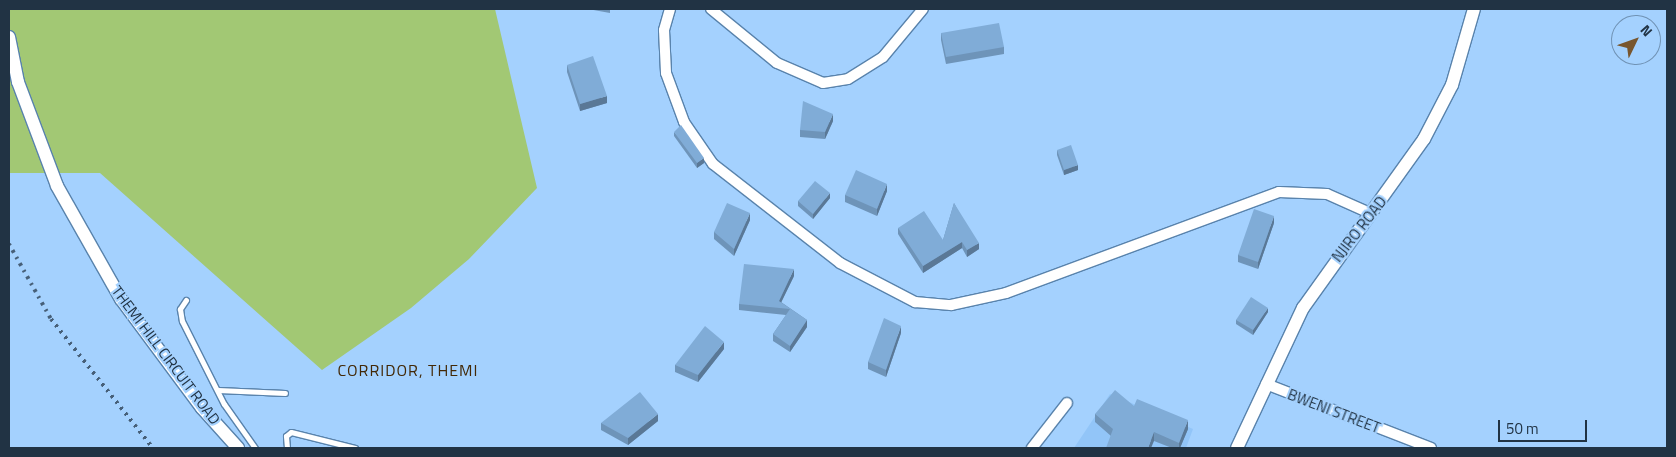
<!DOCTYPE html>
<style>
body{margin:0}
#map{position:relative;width:1676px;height:457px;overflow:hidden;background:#a4d1fe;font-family:"Titillium Web",sans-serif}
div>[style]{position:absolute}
.built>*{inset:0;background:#92c5f8}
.green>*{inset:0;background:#a2c874}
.roads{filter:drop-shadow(1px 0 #5983ac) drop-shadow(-1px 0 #5983ac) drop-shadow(0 1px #5983ac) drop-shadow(0 -1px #5983ac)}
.service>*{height:5px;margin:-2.5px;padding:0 2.5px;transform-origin:2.5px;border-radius:2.5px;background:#fff}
.minor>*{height:10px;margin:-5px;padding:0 5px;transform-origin:5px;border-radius:5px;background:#fff}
.tertiary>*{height:12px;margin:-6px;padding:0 6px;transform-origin:6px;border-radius:6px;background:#fff}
.rail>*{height:4px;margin-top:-2px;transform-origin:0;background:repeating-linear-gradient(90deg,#465f78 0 2.5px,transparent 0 7.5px)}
.wall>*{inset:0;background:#6e94b9}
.shaded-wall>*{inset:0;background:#5a7896}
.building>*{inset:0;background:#80acd7}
span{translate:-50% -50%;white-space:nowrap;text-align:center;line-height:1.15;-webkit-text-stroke:4.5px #a4d1fe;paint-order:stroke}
.street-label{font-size:15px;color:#213344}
.neighbourhood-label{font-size:16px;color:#422806;letter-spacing:1px}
.frame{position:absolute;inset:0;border:10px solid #213344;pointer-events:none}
.north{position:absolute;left:1611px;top:15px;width:50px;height:50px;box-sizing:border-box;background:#a4d1fe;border:1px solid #7092b4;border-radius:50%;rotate:48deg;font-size:14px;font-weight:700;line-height:20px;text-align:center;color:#213344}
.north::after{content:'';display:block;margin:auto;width:18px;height:22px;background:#78562e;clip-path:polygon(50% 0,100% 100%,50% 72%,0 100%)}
.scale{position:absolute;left:1498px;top:420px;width:89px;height:22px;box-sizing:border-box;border:2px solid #213344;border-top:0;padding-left:6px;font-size:15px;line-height:18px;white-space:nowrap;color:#213344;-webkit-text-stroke:4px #a4d1fe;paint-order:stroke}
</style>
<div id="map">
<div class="built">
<i style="clip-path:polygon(1110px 394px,1193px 429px,1186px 448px,1074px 448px)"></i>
</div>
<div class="green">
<i style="clip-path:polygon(9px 9px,495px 9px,537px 188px,469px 259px,411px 308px,322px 370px,100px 173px,9px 173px)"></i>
</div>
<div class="roads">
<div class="service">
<i style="left:186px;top:300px;width:11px;rotate:124deg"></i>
<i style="left:180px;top:309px;width:12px;rotate:81deg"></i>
<i style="left:182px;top:321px;width:93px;rotate:63.2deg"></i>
<i style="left:224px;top:404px;width:54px;rotate:54.8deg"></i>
<i style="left:218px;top:390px;width:67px;rotate:2.6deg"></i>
<i style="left:287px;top:448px;width:12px;rotate:-95deg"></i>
<i style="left:286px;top:436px;width:6px;rotate:-39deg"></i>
<i style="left:291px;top:432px;width:66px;rotate:14deg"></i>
</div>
<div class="minor">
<i style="left:670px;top:9px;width:22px;rotate:106deg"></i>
<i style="left:664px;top:30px;width:43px;rotate:87.3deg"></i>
<i style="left:666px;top:73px;width:52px;rotate:69.8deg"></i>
<i style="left:684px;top:122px;width:51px;rotate:55.4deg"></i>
<i style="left:713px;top:164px;width:161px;rotate:37.9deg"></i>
<i style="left:840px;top:263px;width:85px;rotate:27.5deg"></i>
<i style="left:915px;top:302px;width:36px;rotate:5deg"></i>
<i style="left:951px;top:305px;width:56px;rotate:-12.3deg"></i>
<i style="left:1006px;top:293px;width:291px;rotate:-20.3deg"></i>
<i style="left:1279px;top:192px;width:48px;rotate:2.4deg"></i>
<i style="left:1327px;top:194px;width:49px;rotate:24deg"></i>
<i style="left:711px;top:9px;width:85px;rotate:39.3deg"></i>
<i style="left:777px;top:63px;width:50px;rotate:23.5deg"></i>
<i style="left:823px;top:83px;width:25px;rotate:-9deg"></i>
<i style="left:848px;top:79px;width:41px;rotate:-32.2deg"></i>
<i style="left:883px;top:57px;width:62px;rotate:-50.2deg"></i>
<i style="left:1266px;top:384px;width:177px;rotate:21.2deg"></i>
<i style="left:1032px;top:448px;width:57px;rotate:-52.1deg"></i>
</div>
<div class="tertiary">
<i style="left:9px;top:37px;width:46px;rotate:78.7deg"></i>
<i style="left:18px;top:82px;width:111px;rotate:69.4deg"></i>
<i style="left:57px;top:186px;width:130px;rotate:60.5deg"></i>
<i style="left:121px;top:299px;width:136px;rotate:53.4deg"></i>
<i style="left:202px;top:408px;width:54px;rotate:48deg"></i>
<i style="left:1237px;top:448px;width:155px;rotate:-64.8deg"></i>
<i style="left:1303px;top:308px;width:208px;rotate:-54.4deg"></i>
<i style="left:1424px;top:139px;width:61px;rotate:-62.6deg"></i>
<i style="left:1452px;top:85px;width:79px;rotate:-73.9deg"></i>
</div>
</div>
<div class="rail">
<i style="left:9px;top:244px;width:86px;rotate:60.8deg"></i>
<i style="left:51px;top:319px;width:164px;rotate:51.7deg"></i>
</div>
<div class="wall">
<i style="clip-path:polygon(588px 9px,610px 9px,610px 13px)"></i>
<i style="clip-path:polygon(941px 33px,1004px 47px,1004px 54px,946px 64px,941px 40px)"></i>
<i style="clip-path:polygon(567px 65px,607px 103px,580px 111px,567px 72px)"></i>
<i style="clip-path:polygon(833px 121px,825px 139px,800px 137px,800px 130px)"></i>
<i style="clip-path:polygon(674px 132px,704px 163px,697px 168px,674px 136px)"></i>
<i style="clip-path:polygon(1057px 150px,1078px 170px,1064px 175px,1057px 155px)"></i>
<i style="clip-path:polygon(887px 191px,877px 216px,845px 202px,845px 195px)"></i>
<i style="clip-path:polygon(830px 198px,813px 219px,798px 206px,798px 201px)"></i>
<i style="clip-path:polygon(954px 203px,979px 249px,967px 257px,962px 248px,923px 273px,898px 234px,898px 228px,943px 240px)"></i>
<i style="clip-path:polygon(750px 220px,734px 256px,714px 239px,714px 232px)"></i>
<i style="clip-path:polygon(1274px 223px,1258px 269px,1238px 262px,1238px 255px)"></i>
<i style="clip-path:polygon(794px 276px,781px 302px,807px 320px,807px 327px,790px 352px,773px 341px,773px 334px,786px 315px,739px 310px,739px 304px)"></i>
<i style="clip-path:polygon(1268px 312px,1253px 335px,1236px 324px,1236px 320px)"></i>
<i style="clip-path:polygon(901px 333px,886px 377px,868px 369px,868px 362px)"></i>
<i style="clip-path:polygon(724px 349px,698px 382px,675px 372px,675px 365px)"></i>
<i style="clip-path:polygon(1134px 406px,1188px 429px,1180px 448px,1172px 448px,1154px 441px,1111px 436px,1095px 422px,1095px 414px)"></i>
<i style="clip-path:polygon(658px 421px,628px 445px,601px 430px,601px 423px)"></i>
</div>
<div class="shaded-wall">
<i style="clip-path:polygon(607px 96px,607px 103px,580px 111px,580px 104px)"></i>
<i style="clip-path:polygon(833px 114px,833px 121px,825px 139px,825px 132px)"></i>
<i style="clip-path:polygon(704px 158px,704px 163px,697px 168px,697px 163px)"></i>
<i style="clip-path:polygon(1078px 165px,1078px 170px,1064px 175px,1064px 170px)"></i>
<i style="clip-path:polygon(887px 184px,887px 191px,877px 216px,877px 209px)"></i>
<i style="clip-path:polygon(830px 193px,830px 198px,813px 219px,813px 214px)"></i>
<i style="clip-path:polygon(750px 213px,750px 220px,734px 256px,734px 249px)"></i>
<i style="clip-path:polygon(1274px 216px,1274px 223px,1258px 269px,1258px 262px)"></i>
<i style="clip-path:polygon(962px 242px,962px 248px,923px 273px,923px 266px)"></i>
<i style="clip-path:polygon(979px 243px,979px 249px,967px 257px,967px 250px)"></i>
<i style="clip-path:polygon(794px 269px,794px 276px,779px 307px,779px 301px)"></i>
<i style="clip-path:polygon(1268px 308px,1268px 312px,1253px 335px,1253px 330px)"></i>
<i style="clip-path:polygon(807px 320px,807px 327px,790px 352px,790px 346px)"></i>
<i style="clip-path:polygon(901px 326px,901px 333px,886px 377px,886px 370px)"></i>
<i style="clip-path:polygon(724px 342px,724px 349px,698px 382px,698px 375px)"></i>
<i style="clip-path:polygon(658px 414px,658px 421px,628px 445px,628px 438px)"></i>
<i style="clip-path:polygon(1188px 420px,1188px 429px,1180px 448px,1179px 448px,1179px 443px)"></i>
<i style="clip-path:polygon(1154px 432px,1154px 441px,1151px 448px,1148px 448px)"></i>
</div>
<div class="building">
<i style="clip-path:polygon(999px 23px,1004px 47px,946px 57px,941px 33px)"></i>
<i style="clip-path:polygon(593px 56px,607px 96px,580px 104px,567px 65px)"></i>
<i style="clip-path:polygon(803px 101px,833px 114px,825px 132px,800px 130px)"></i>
<i style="clip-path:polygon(681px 125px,704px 158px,697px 163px,674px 132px)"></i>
<i style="clip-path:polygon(1071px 145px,1078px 165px,1064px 170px,1057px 150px)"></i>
<i style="clip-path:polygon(856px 170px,887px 184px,877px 209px,845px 195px)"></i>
<i style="clip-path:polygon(815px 181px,830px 193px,813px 214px,798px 201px)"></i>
<i style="clip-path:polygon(727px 203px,750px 213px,734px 249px,714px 232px)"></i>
<i style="clip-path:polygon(954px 203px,979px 243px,967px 250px,962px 242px,923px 266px,898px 228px,924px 211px,943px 240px)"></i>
<i style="clip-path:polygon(1254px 209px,1274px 216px,1258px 262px,1238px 255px)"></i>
<i style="clip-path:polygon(744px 264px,794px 269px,779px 301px,807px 320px,790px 346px,773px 334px,790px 309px,739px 304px)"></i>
<i style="clip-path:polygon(1251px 297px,1268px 308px,1253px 330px,1236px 320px)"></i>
<i style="clip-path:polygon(884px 318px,901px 326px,886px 370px,868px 362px)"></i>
<i style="clip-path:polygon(705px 326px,724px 342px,698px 375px,675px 365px)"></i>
<i style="clip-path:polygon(1115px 390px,1134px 406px,1137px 399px,1188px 420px,1179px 443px,1154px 432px,1148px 448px,1106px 448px,1113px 429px,1095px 414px)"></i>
<i style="clip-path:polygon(640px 392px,658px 414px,628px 438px,601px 423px)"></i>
</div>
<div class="street-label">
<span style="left:1359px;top:229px;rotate:-52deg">NJIRO ROAD</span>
<span style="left:166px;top:355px;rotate:53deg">THEMI HILL CIRCUIT ROAD</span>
<span style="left:1334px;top:411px;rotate:21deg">BWENI STREET</span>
</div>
<div class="neighbourhood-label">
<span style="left:408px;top:370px">CORRIDOR, THEMI</span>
</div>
<div class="frame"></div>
<div class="north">N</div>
<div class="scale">50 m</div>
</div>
